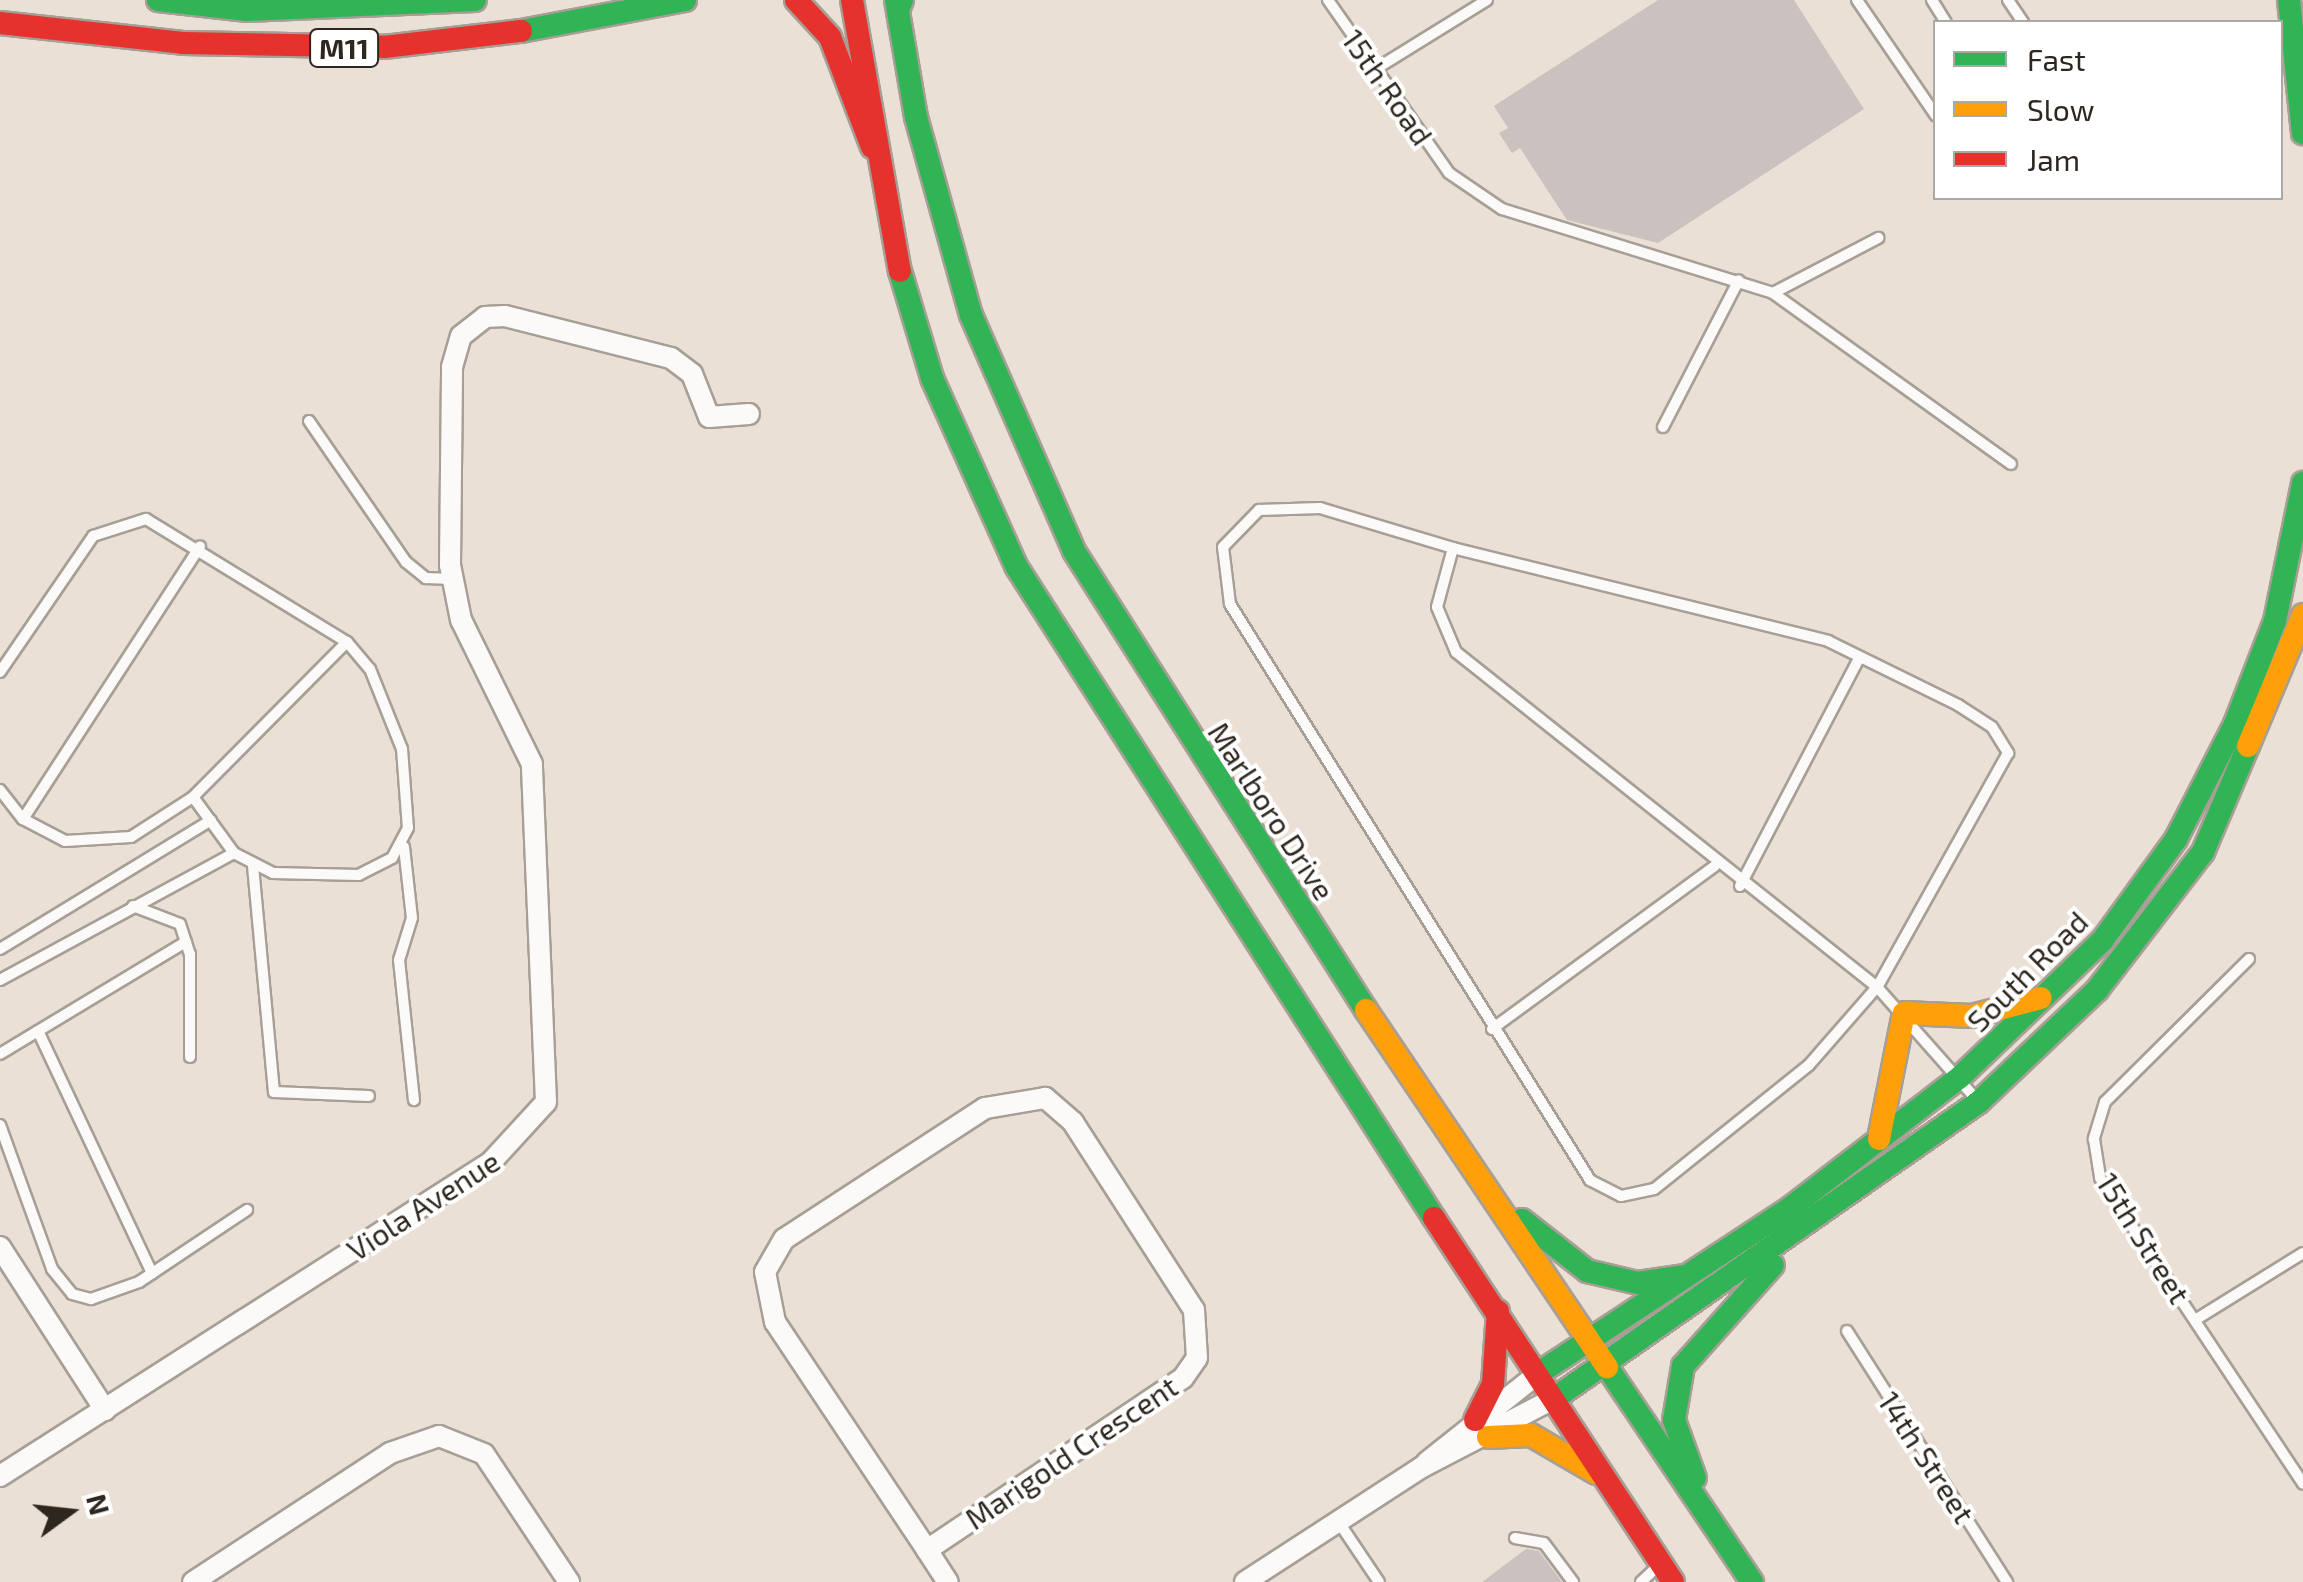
<!DOCTYPE html>
<style>
body{margin:0}
#map{position:relative;width:2303px;height:1582px;overflow:hidden;background:#ebe0d5;font-family:"Exo 2",sans-serif}
div>[style]{position:absolute}
.building>*{inset:0;background:#cbc1be}
.roads{filter:drop-shadow(2px 0 #a79f96) drop-shadow(-2px 0 #a79f96) drop-shadow(0 2px #a79f96) drop-shadow(0 -2px #a79f96)}
.lane>*{height:10px;margin:-5px;padding:0 5px;transform-origin:5px;border-radius:5px;background:#fcfaf9}
.street>*{height:20px;margin:-10px;padding:0 10px;transform-origin:10px;border-radius:10px;background:#fcfaf9}
.fast>*{height:22px;margin:-11px;padding:0 11px;transform-origin:11px;border-radius:11px;background:#30b455}
.slow>*{height:22px;margin:-11px;padding:0 11px;transform-origin:11px;border-radius:11px;background:#ff9f0a}
.jam>*{height:22px;margin:-11px;padding:0 11px;transform-origin:11px;border-radius:11px;background:#e5322d}
span{translate:-50% -50%;white-space:nowrap;text-align:center;line-height:1.15;-webkit-text-stroke:8px #fff;paint-order:stroke}
.shield-label span{padding:2px 8px;background:#fff;border:2px solid;border-radius:8px;-webkit-text-stroke-width:0}
.shield-label{font-size:28px;color:#2e2720;font-weight:700}
.street-label{font-size:30px;color:#2e2720}
.legend{position:absolute;left:1933px;top:20px;width:350px;height:180px;box-sizing:border-box;background:#fff;border:2px solid #aba9a6;margin:0;padding:12px 18px;list-style:none;font-size:30px;color:#2e2720}
.legend li{display:flex;align-items:center;gap:20px;height:50px}
.legend b{width:50px;border:2px solid #aba9a6}
.north{position:absolute;left:20px;top:1462px;width:100px;height:100px;-webkit-text-stroke:8px #fff;paint-order:stroke;rotate:75deg;font-size:28px;font-weight:700;line-height:40px;text-align:center;color:#2e2720}
.north::after{content:'';display:block;margin:auto;width:35px;height:45px;background:#2e2720;clip-path:polygon(50% 0,100% 100%,50% 72%,0 100%)}
</style>
<div id="map">
<div class="building">
<i style="clip-path:polygon(1658px 0,1794px 0,1864px 109px,1658px 243px,1567px 220px,1520px 148px,1512px 153px,1499px 133px,1508px 128px,1494px 106px)"></i>
<i style="clip-path:polygon(1526px 1549px,1539px 1551px,1562px 1582px,1482px 1582px)"></i>
</div>
<div class="roads">
<div class="lane">
<i style="left:1328px;top:0;width:211px;rotate:55deg"></i>
<i style="left:1449px;top:173px;width:64px;rotate:34.2deg"></i>
<i style="left:1502px;top:209px;width:284px;rotate:17.2deg"></i>
<i style="left:1773px;top:293px;width:119px;rotate:-27.6deg"></i>
<i style="left:1857px;top:0;width:140px;rotate:55.7deg"></i>
<i style="left:1932px;top:0;width:26px;rotate:58deg"></i>
<i style="left:2008px;top:0;width:27px;rotate:56deg"></i>
<i style="left:1374px;top:70px;width:133px;rotate:-31.8deg"></i>
<i style="left:1773px;top:293px;width:293px;rotate:35.7deg"></i>
<i style="left:309px;top:421px;width:171px;rotate:55.5deg"></i>
<i style="left:406px;top:562px;width:26px;rotate:39deg"></i>
<i style="left:426px;top:578px;width:26px;rotate:2deg"></i>
<i style="left:1663px;top:427px;width:165px;rotate:-62.7deg"></i>
<i style="left:1453px;top:548px;width:386px;rotate:13.9deg"></i>
<i style="left:1828px;top:641px;width:145px;rotate:26.2deg"></i>
<i style="left:1958px;top:705px;width:40px;rotate:32.9deg"></i>
<i style="left:1992px;top:727px;width:31px;rotate:58deg"></i>
<i style="left:2008px;top:753px;width:268px;rotate:119.2deg"></i>
<i style="left:1877px;top:987px;width:103px;rotate:131.1deg"></i>
<i style="left:1809px;top:1065px;width:198px;rotate:141.3deg"></i>
<i style="left:1654px;top:1189px;width:34px;rotate:168deg"></i>
<i style="left:1621px;top:1196px;width:35px;rotate:-153deg"></i>
<i style="left:1590px;top:1180px;width:679px;rotate:-122.01deg"></i>
<i style="left:1230px;top:604px;width:57px;rotate:-97deg"></i>
<i style="left:1223px;top:547px;width:52px;rotate:-45.8deg"></i>
<i style="left:1259px;top:510px;width:61px;rotate:-1.9deg"></i>
<i style="left:1320px;top:508px;width:139px;rotate:16.7deg"></i>
<i style="left:1453px;top:548px;width:61px;rotate:105.2deg"></i>
<i style="left:1437px;top:607px;width:49px;rotate:67.1deg"></i>
<i style="left:1456px;top:652px;width:538px;rotate:38.51deg"></i>
<i style="left:1877px;top:987px;width:152px;rotate:48.5deg"></i>
<i style="left:0;top:672px;width:165px;rotate:-55.6deg"></i>
<i style="left:93px;top:536px;width:56px;rotate:-17.8deg"></i>
<i style="left:146px;top:519px;width:236px;rotate:31.5deg"></i>
<i style="left:347px;top:642px;width:35px;rotate:50deg"></i>
<i style="left:370px;top:669px;width:86px;rotate:68.2deg"></i>
<i style="left:402px;top:749px;width:79px;rotate:85.7deg"></i>
<i style="left:408px;top:828px;width:34px;rotate:118deg"></i>
<i style="left:392px;top:858px;width:37px;rotate:153deg"></i>
<i style="left:359px;top:875px;width:86px;rotate:-178.7deg"></i>
<i style="left:273px;top:873px;width:44px;rotate:-152.9deg"></i>
<i style="left:234px;top:853px;width:69px;rotate:-126.2deg"></i>
<i style="left:0;top:790px;width:37px;rotate:52deg"></i>
<i style="left:23px;top:819px;width:47px;rotate:27.6deg"></i>
<i style="left:65px;top:841px;width:66px;rotate:-3.5deg"></i>
<i style="left:131px;top:837px;width:74px;rotate:-32.8deg"></i>
<i style="left:193px;top:797px;width:218px;rotate:-45.2deg"></i>
<i style="left:23px;top:819px;width:325px;rotate:-57deg"></i>
<i style="left:404px;top:847px;width:71px;rotate:83.6deg"></i>
<i style="left:412px;top:918px;width:44px;rotate:107.2deg"></i>
<i style="left:399px;top:960px;width:141px;rotate:83.9deg"></i>
<i style="left:253px;top:866px;width:227px;rotate:84.7deg"></i>
<i style="left:274px;top:1092px;width:95px;rotate:2.4deg"></i>
<i style="left:1740px;top:886px;width:257px;rotate:-62.4deg"></i>
<i style="left:133px;top:906px;width:50px;rotate:21deg"></i>
<i style="left:180px;top:924px;width:32px;rotate:72deg"></i>
<i style="left:190px;top:954px;width:103px;rotate:90deg"></i>
<i style="left:0;top:949px;width:247px;rotate:-31.4deg"></i>
<i style="left:2249px;top:959px;width:203px;rotate:135.2deg"></i>
<i style="left:2105px;top:1102px;width:39px;rotate:107deg"></i>
<i style="left:2094px;top:1139px;width:39px;rotate:81deg"></i>
<i style="left:2100px;top:1178px;width:367px;rotate:56.4deg"></i>
<i style="left:0;top:980px;width:266px;rotate:-28.5deg"></i>
<i style="left:1492px;top:1029px;width:276px;rotate:-36.2deg"></i>
<i style="left:38px;top:1031px;width:268px;rotate:64.8deg"></i>
<i style="left:0;top:1054px;width:217px;rotate:-31.1deg"></i>
<i style="left:0;top:1125px;width:153px;rotate:70.1deg"></i>
<i style="left:52px;top:1269px;width:32px;rotate:51deg"></i>
<i style="left:72px;top:1294px;width:20px;rotate:15deg"></i>
<i style="left:91px;top:1299px;width:51px;rotate:-19.5deg"></i>
<i style="left:139px;top:1282px;width:130px;rotate:-33.7deg"></i>
<i style="left:2195px;top:1320px;width:127px;rotate:-31.8deg"></i>
<i style="left:1847px;top:1331px;width:298px;rotate:57.5deg"></i>
<i style="left:1338px;top:1521px;width:73px;rotate:56.1deg"></i>
<i style="left:1515px;top:1538px;width:29px;rotate:10deg"></i>
<i style="left:1544px;top:1543px;width:49px;rotate:53.4deg"></i>
<i style="left:1641px;top:1582px;width:25px;rotate:-43deg"></i>
</div>
<div class="street">
<i style="left:0;top:1247px;width:194px;rotate:57.2deg"></i>
<i style="left:1427px;top:1462px;width:143px;rotate:-38.5deg"></i>
<i style="left:0;top:1476px;width:583px;rotate:-32.6deg"></i>
<i style="left:491px;top:1162px;width:81px;rotate:-47.5deg"></i>
<i style="left:546px;top:1102px;width:338px;rotate:-92.4deg"></i>
<i style="left:532px;top:764px;width:161px;rotate:-116.2deg"></i>
<i style="left:461px;top:620px;width:56px;rotate:-101.3deg"></i>
<i style="left:450px;top:565px;width:198px;rotate:-89.4deg"></i>
<i style="left:452px;top:367px;width:32px;rotate:-74deg"></i>
<i style="left:461px;top:336px;width:31px;rotate:-38deg"></i>
<i style="left:485px;top:317px;width:20px;rotate:-3deg"></i>
<i style="left:505px;top:316px;width:171px;rotate:14.2deg"></i>
<i style="left:671px;top:358px;width:26px;rotate:37deg"></i>
<i style="left:692px;top:374px;width:46px;rotate:68.4deg"></i>
<i style="left:709px;top:417px;width:40px;rotate:-4.3deg"></i>
<i style="left:927px;top:1550px;width:308px;rotate:-33.9deg"></i>
<i style="left:1183px;top:1378px;width:24px;rotate:-55deg"></i>
<i style="left:1197px;top:1358px;width:48px;rotate:-93.6deg"></i>
<i style="left:1194px;top:1310px;width:224px;rotate:-122.8deg"></i>
<i style="left:1073px;top:1122px;width:37px;rotate:-139deg"></i>
<i style="left:1045px;top:1098px;width:61px;rotate:170.5deg"></i>
<i style="left:985px;top:1108px;width:240px;rotate:146.9deg"></i>
<i style="left:784px;top:1239px;width:38px;rotate:120deg"></i>
<i style="left:765px;top:1272px;width:51px;rotate:78.7deg"></i>
<i style="left:775px;top:1322px;width:274px;rotate:56.3deg"></i>
<i style="left:927px;top:1550px;width:38px;rotate:57deg"></i>
<i style="left:193px;top:1582px;width:235px;rotate:-33.2deg"></i>
<i style="left:390px;top:1453px;width:52px;rotate:-19.1deg"></i>
<i style="left:439px;top:1436px;width:48px;rotate:21.8deg"></i>
<i style="left:484px;top:1454px;width:154px;rotate:56.4deg"></i>
<i style="left:1245px;top:1582px;width:211px;rotate:-33deg"></i>
<i style="left:1422px;top:1467px;width:150px;rotate:-27.4deg"></i>
</div>
<div class="fast">
<i style="left:158px;top:0;width:90px;rotate:6.4deg"></i>
<i style="left:247px;top:10px;width:228px;rotate:-2.5deg"></i>
<i style="left:896px;top:0;width:119px;rotate:80.3deg"></i>
<i style="left:916px;top:117px;width:205px;rotate:74.5deg"></i>
<i style="left:971px;top:315px;width:257px;rotate:66.4deg"></i>
<i style="left:1074px;top:551px;width:544px;rotate:57.54deg"></i>
<i style="left:2289px;top:0;width:134px;rotate:84deg"></i>
<i style="left:898px;top:10px;width:11px;rotate:-68deg"></i>
<i style="left:521px;top:31px;width:167px;rotate:-10.7deg"></i>
<i style="left:900px;top:271px;width:112px;rotate:73.3deg"></i>
<i style="left:932px;top:378px;width:206px;rotate:65.9deg"></i>
<i style="left:1016px;top:566px;width:774px;rotate:57.34deg"></i>
<i style="left:1522px;top:1220px;width:83px;rotate:38.1deg"></i>
<i style="left:1587px;top:1271px;width:52px;rotate:13.2deg"></i>
<i style="left:1638px;top:1283px;width:48px;rotate:-8.5deg"></i>
<i style="left:1607px;top:1367px;width:259px;rotate:56deg"></i>
<i style="left:1539px;top:1373px;width:300px;rotate:-33.3deg"></i>
<i style="left:1790px;top:1208px;width:215px;rotate:-37.6deg"></i>
<i style="left:1960px;top:1077px;width:197px;rotate:-43.8deg"></i>
<i style="left:2102px;top:941px;width:126px;rotate:-54deg"></i>
<i style="left:2176px;top:839px;width:129px;rotate:-62.8deg"></i>
<i style="left:2235px;top:724px;width:110px;rotate:-68.8deg"></i>
<i style="left:2275px;top:621px;width:141px;rotate:-78.5deg"></i>
<i style="left:1555px;top:1398px;width:517px;rotate:-34.92deg"></i>
<i style="left:1979px;top:1102px;width:163px;rotate:-43.5deg"></i>
<i style="left:2097px;top:990px;width:174px;rotate:-52.5deg"></i>
<i style="left:2203px;top:852px;width:115px;rotate:-67deg"></i>
<i style="left:1695px;top:1478px;width:62px;rotate:-109.9deg"></i>
<i style="left:1674px;top:1420px;width:55px;rotate:-80.5deg"></i>
<i style="left:1683px;top:1366px;width:135px;rotate:-48.3deg"></i>
</div>
<div class="slow">
<i style="left:2248px;top:746px;width:142px;rotate:-67.2deg"></i>
<i style="left:1366px;top:1010px;width:431px;rotate:56deg"></i>
<i style="left:1879px;top:1139px;width:128px;rotate:-78.8deg"></i>
<i style="left:1904px;top:1013px;width:68px;rotate:2.5deg"></i>
<i style="left:1972px;top:1016px;width:71px;rotate:-14.6deg"></i>
<i style="left:1488px;top:1437px;width:43px;rotate:-2.7deg"></i>
<i style="left:1531px;top:1435px;width:75px;rotate:30.3deg"></i>
</div>
<div class="jam">
<i style="left:796px;top:0;width:50px;rotate:47.4deg"></i>
<i style="left:830px;top:37px;width:118px;rotate:69.1deg"></i>
<i style="left:852px;top:0;width:275px;rotate:80deg"></i>
<i style="left:0;top:23px;width:184px;rotate:6.2deg"></i>
<i style="left:183px;top:43px;width:201px;rotate:1.1deg"></i>
<i style="left:384px;top:47px;width:138px;rotate:-6.7deg"></i>
<i style="left:1434px;top:1218px;width:435px;rotate:56.7deg"></i>
<i style="left:1475px;top:1420px;width:40px;rotate:-63.4deg"></i>
<i style="left:1493px;top:1384px;width:73px;rotate:-86.1deg"></i>
</div>
</div>
<div class="shield-label">
<span style="left:344px;top:48px">M11</span>
</div>
<div class="street-label">
<span style="left:1388px;top:87px;rotate:55deg">15th Road</span>
<span style="left:1272px;top:811px;rotate:57deg">Marlboro Drive</span>
<span style="left:2027px;top:971px;rotate:-45deg">South Road</span>
<span style="left:423px;top:1205px;rotate:-33deg">Viola Avenue</span>
<span style="left:2144px;top:1238px;rotate:58deg">15th Street</span>
<span style="left:1071px;top:1452px;rotate:-34deg">Marigold Crescent</span>
<span style="left:1927px;top:1457px;rotate:57deg">14th Street</span>
</div>
<ul class="legend">
<li><b style="height:12px;background:#30b455"></b>Fast</li>
<li><b style="height:12px;background:#ff9f0a"></b>Slow</li>
<li><b style="height:12px;background:#e5322d"></b>Jam</li>
</ul>
<div class="north">N</div>
</div>
